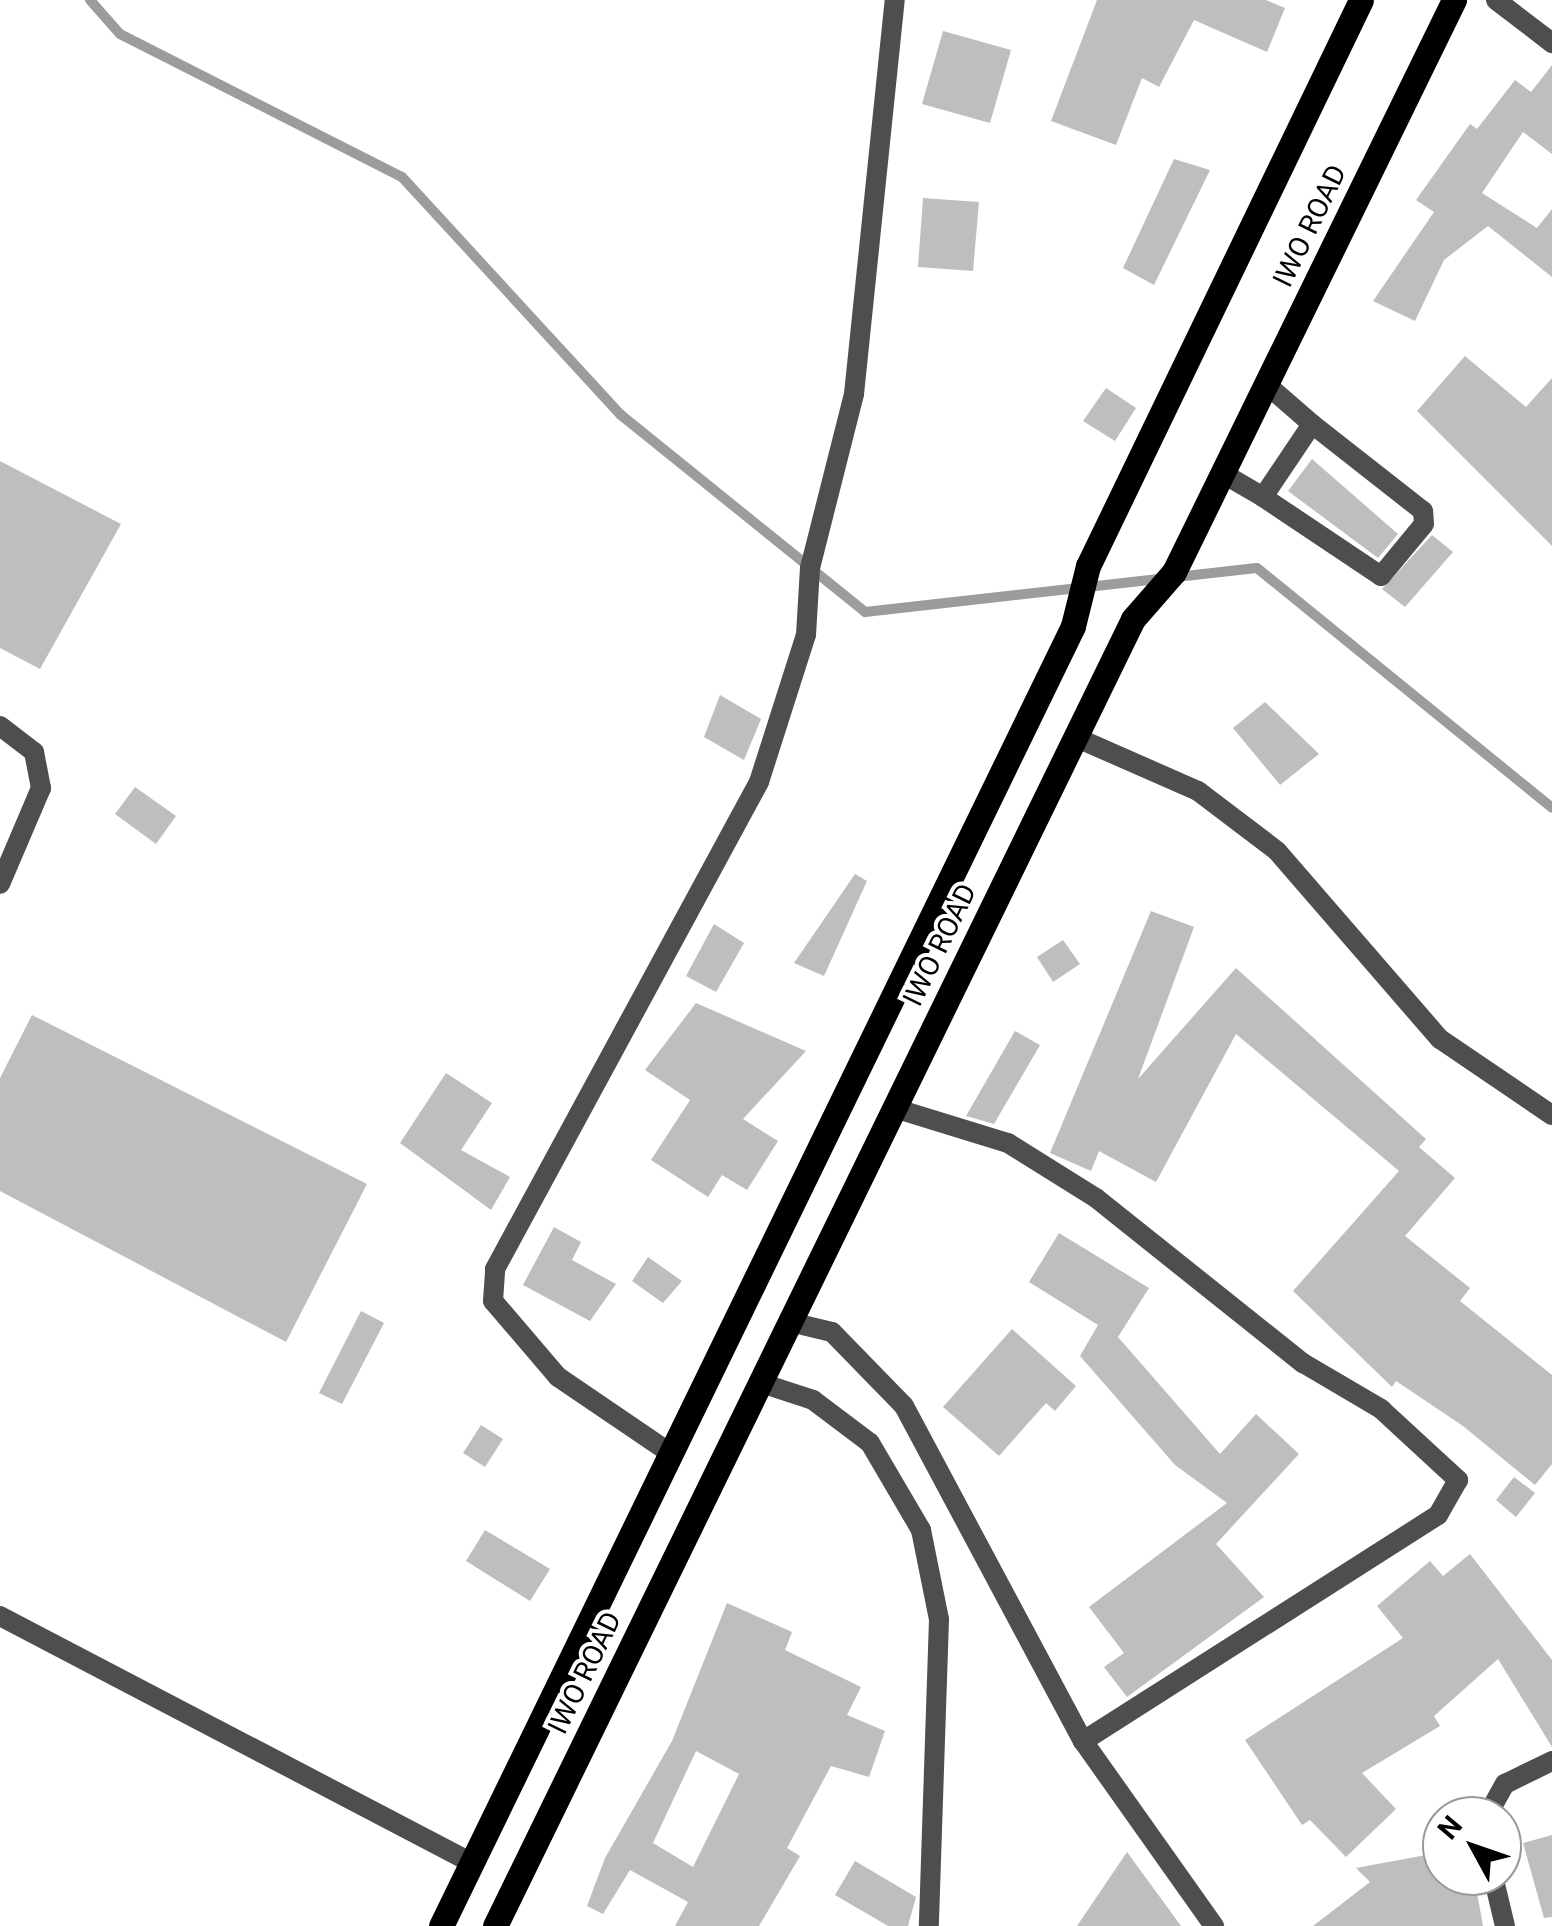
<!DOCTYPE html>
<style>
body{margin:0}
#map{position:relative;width:1552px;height:1926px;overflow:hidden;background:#fff;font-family:Roboto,sans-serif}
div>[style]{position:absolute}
.stream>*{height:10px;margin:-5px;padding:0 5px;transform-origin:5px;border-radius:5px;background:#9c9c9c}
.building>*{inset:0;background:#bebebe}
.service>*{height:20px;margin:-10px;padding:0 10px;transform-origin:10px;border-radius:10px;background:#4e4e4e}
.minor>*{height:20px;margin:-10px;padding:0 10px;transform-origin:10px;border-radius:10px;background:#4e4e4e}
.primary>*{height:25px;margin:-12.5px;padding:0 12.5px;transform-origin:12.5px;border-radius:12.5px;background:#000}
span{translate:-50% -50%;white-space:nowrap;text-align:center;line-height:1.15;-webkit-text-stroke:8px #fff;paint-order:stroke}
.street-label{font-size:28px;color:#000}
.north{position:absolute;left:1422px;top:1796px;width:100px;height:100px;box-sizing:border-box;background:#fff;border:2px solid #999;border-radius:50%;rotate:310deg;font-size:28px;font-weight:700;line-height:40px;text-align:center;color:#000}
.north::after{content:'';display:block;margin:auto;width:35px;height:45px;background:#000;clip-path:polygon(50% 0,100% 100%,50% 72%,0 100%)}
</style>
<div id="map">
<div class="stream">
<i style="left:90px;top:0;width:45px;rotate:48.6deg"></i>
<i style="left:120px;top:34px;width:316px;rotate:26.9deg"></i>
<i style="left:402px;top:177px;width:323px;rotate:47.4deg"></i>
<i style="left:621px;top:415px;width:314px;rotate:38.9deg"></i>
<i style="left:865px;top:612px;width:394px;rotate:-6.4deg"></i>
<i style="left:1257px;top:568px;width:380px;rotate:39.1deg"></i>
</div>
<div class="building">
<i style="clip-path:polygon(1097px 0,1266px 0,1285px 8px,1267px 52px,1194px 20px,1159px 87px,1142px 78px,1116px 145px,1051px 121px)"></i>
<i style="clip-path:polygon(943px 31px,1011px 50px,990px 123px,922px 104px)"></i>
<i style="clip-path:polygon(1552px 65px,1552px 154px,1523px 132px,1482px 193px,1537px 228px,1552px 209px,1552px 277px,1488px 226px,1444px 260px,1415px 321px,1373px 301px,1434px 212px,1416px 200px,1470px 124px,1477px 129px,1515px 80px,1531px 92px)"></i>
<i style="clip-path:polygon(1174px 159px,1210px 170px,1154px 285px,1123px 268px)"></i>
<i style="clip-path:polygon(923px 198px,979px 202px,973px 271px,918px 267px)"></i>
<i style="clip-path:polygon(1465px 356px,1526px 407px,1552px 378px,1552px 546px,1417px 411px)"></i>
<i style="clip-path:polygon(1106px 388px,1136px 408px,1115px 441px,1083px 421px)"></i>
<i style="clip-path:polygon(1312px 459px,1398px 534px,1378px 558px,1288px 491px)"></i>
<i style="clip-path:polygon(0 461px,121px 524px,40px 669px,0 648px)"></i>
<i style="clip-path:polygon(1432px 535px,1453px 552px,1405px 607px,1382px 589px)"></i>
<i style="clip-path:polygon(720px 695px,761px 719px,744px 760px,704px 737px)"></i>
<i style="clip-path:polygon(1265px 702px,1319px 754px,1280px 785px,1233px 728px)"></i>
<i style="clip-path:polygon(135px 787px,176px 816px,156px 844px,115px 814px)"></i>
<i style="clip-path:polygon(855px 874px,867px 881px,824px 976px,794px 963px)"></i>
<i style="clip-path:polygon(1151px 911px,1194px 927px,1138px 1079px,1236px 968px,1426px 1139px,1419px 1147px,1455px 1178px,1405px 1236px,1470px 1288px,1460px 1301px,1552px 1375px,1552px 1464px,1535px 1485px,1463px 1426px,1396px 1381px,1392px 1387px,1293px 1291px,1399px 1171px,1236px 1034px,1156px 1182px,1099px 1151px,1091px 1171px,1050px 1153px)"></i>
<i style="clip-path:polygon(714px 924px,744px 943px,716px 992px,686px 976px)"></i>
<i style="clip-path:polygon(1063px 940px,1080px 964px,1053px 982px,1037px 957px)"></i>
<i style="clip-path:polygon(696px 1003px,806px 1051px,743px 1119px,778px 1141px,747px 1190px,722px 1175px,708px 1197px,651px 1160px,690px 1100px,645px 1070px)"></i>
<i style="clip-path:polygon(32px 1015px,367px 1184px,286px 1342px,0 1191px,0 1078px)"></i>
<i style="clip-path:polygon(1015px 1031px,1040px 1045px,994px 1124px,966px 1116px)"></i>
<i style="clip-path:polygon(446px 1073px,492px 1103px,461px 1150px,510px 1177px,491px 1210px,400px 1143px)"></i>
<i style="clip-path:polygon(554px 1227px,581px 1242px,572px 1260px,616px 1284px,590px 1321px,523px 1285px)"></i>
<i style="clip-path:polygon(1059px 1233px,1149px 1288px,1118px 1337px,1220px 1454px,1256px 1414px,1299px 1454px,1216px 1544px,1264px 1597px,1127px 1697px,1104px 1667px,1124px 1653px,1089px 1607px,1227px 1503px,1175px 1465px,1080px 1356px,1098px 1325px,1029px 1282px)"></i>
<i style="clip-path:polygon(648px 1257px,682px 1281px,663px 1303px,632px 1281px)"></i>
<i style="clip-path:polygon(361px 1311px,384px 1323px,342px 1404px,319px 1393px)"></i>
<i style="clip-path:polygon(1012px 1329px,1076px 1386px,1055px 1411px,1046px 1403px,999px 1456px,943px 1407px)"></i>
<i style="clip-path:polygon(481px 1425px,503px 1439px,485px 1467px,463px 1453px)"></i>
<i style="clip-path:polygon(1514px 1477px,1535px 1493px,1516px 1517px,1496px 1500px)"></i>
<i style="clip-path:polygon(485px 1530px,550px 1569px,530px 1601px,466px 1561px)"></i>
<i style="clip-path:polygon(1470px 1554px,1552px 1660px,1552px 1747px,1498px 1659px,1434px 1716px,1440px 1726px,1362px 1773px,1396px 1809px,1346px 1857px,1310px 1820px,1302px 1825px,1245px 1740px,1403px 1638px,1377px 1606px,1430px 1561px,1443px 1576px)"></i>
<i style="clip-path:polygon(evenodd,727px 1603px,792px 1632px,785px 1650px,861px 1687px,847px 1715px,885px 1731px,869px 1777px,831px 1766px,787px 1848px,800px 1856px,759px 1926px,675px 1926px,688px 1902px,630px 1870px,603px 1914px,587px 1906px,605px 1858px,672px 1741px,727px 1603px,696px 1751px,739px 1774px,693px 1867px,653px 1843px,696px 1751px)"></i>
<i style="clip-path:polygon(1552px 1835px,1552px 1917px,1544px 1918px,1523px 1843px)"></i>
<i style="clip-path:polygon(1127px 1852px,1181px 1926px,1077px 1926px)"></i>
<i style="clip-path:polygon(1442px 1852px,1442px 1876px,1474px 1876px,1483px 1926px,1313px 1926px,1370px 1882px,1356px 1868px)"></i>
<i style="clip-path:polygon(855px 1861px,916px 1897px,908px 1926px,888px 1926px,835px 1895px)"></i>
</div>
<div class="service">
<i style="left:1496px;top:0;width:71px;rotate:37.5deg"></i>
<i style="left:1222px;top:473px;width:48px;rotate:30.3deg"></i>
<i style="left:1263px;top:497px;width:88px;rotate:-56.1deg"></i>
<i style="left:1312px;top:424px;width:61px;rotate:-139deg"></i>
<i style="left:1263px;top:497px;width:142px;rotate:33.8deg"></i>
<i style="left:1381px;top:576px;width:67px;rotate:-50.4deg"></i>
<i style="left:1424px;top:524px;width:13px;rotate:-94deg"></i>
<i style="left:1423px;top:511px;width:141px;rotate:-141.9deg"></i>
<i style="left:0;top:726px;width:43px;rotate:37.4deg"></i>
<i style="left:34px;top:752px;width:37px;rotate:79deg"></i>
<i style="left:41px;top:788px;width:104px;rotate:113.1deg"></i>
<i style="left:1075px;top:737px;width:134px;rotate:23.7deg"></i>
<i style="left:1198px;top:791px;width:99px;rotate:37.2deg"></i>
<i style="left:1277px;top:851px;width:249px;rotate:49.1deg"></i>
<i style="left:1440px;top:1039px;width:135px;rotate:34.2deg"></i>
<i style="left:761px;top:1383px;width:55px;rotate:18.1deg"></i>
<i style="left:813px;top:1400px;width:71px;rotate:37deg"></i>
<i style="left:870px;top:1443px;width:101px;rotate:59.6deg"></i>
<i style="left:921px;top:1530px;width:91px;rotate:78.6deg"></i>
<i style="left:939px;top:1619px;width:307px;rotate:91.9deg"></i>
<i style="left:0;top:1616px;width:533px;rotate:27.62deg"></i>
</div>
<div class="minor">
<i style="left:894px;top:1108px;width:119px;rotate:17.1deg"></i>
<i style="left:1008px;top:1143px;width:104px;rotate:32deg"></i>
<i style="left:1096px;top:1198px;width:265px;rotate:38.6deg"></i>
<i style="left:1303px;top:1363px;width:91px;rotate:30.5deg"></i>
<i style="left:1381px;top:1409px;width:105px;rotate:42.7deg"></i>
<i style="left:1458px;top:1480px;width:40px;rotate:119.7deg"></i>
<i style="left:1438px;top:1515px;width:421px;rotate:147.5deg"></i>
<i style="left:790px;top:1322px;width:43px;rotate:13.4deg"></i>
<i style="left:832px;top:1332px;width:103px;rotate:45.8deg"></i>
<i style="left:904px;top:1406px;width:380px;rotate:61.9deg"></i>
<i style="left:1083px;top:1741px;width:227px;rotate:54.7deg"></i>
<i style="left:670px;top:1453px;width:135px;rotate:-145.8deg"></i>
<i style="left:558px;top:1377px;width:100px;rotate:-130.5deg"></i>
<i style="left:493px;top:1301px;width:32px;rotate:-86deg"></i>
<i style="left:495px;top:1269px;width:554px;rotate:-61.54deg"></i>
<i style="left:759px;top:782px;width:154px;rotate:-72.3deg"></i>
<i style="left:806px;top:635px;width:67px;rotate:-86.6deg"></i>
<i style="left:810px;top:568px;width:179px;rotate:-75.8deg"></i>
<i style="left:854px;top:394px;width:396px;rotate:-84.1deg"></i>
<i style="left:1487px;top:1816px;width:37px;rotate:-61deg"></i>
<i style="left:1505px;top:1784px;width:52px;rotate:-26.1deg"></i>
<i style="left:1493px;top:1876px;width:51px;rotate:76.5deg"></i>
</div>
<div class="primary">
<i style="left:441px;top:1926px;width:1445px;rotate:-64.07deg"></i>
<i style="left:1073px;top:626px;width:62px;rotate:-76deg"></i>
<i style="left:1088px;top:566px;width:628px;rotate:-64.25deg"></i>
<i style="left:495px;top:1926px;width:1454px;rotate:-63.98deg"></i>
<i style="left:1133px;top:619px;width:62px;rotate:-48.9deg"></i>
<i style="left:1174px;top:572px;width:637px;rotate:-63.92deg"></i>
</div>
<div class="street-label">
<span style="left:1310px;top:226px;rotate:-64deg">IWO ROAD</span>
<span style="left:940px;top:945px;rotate:-64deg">IWO ROAD</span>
<span style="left:585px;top:1673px;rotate:-64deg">IWO ROAD</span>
</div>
<div class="north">N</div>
</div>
